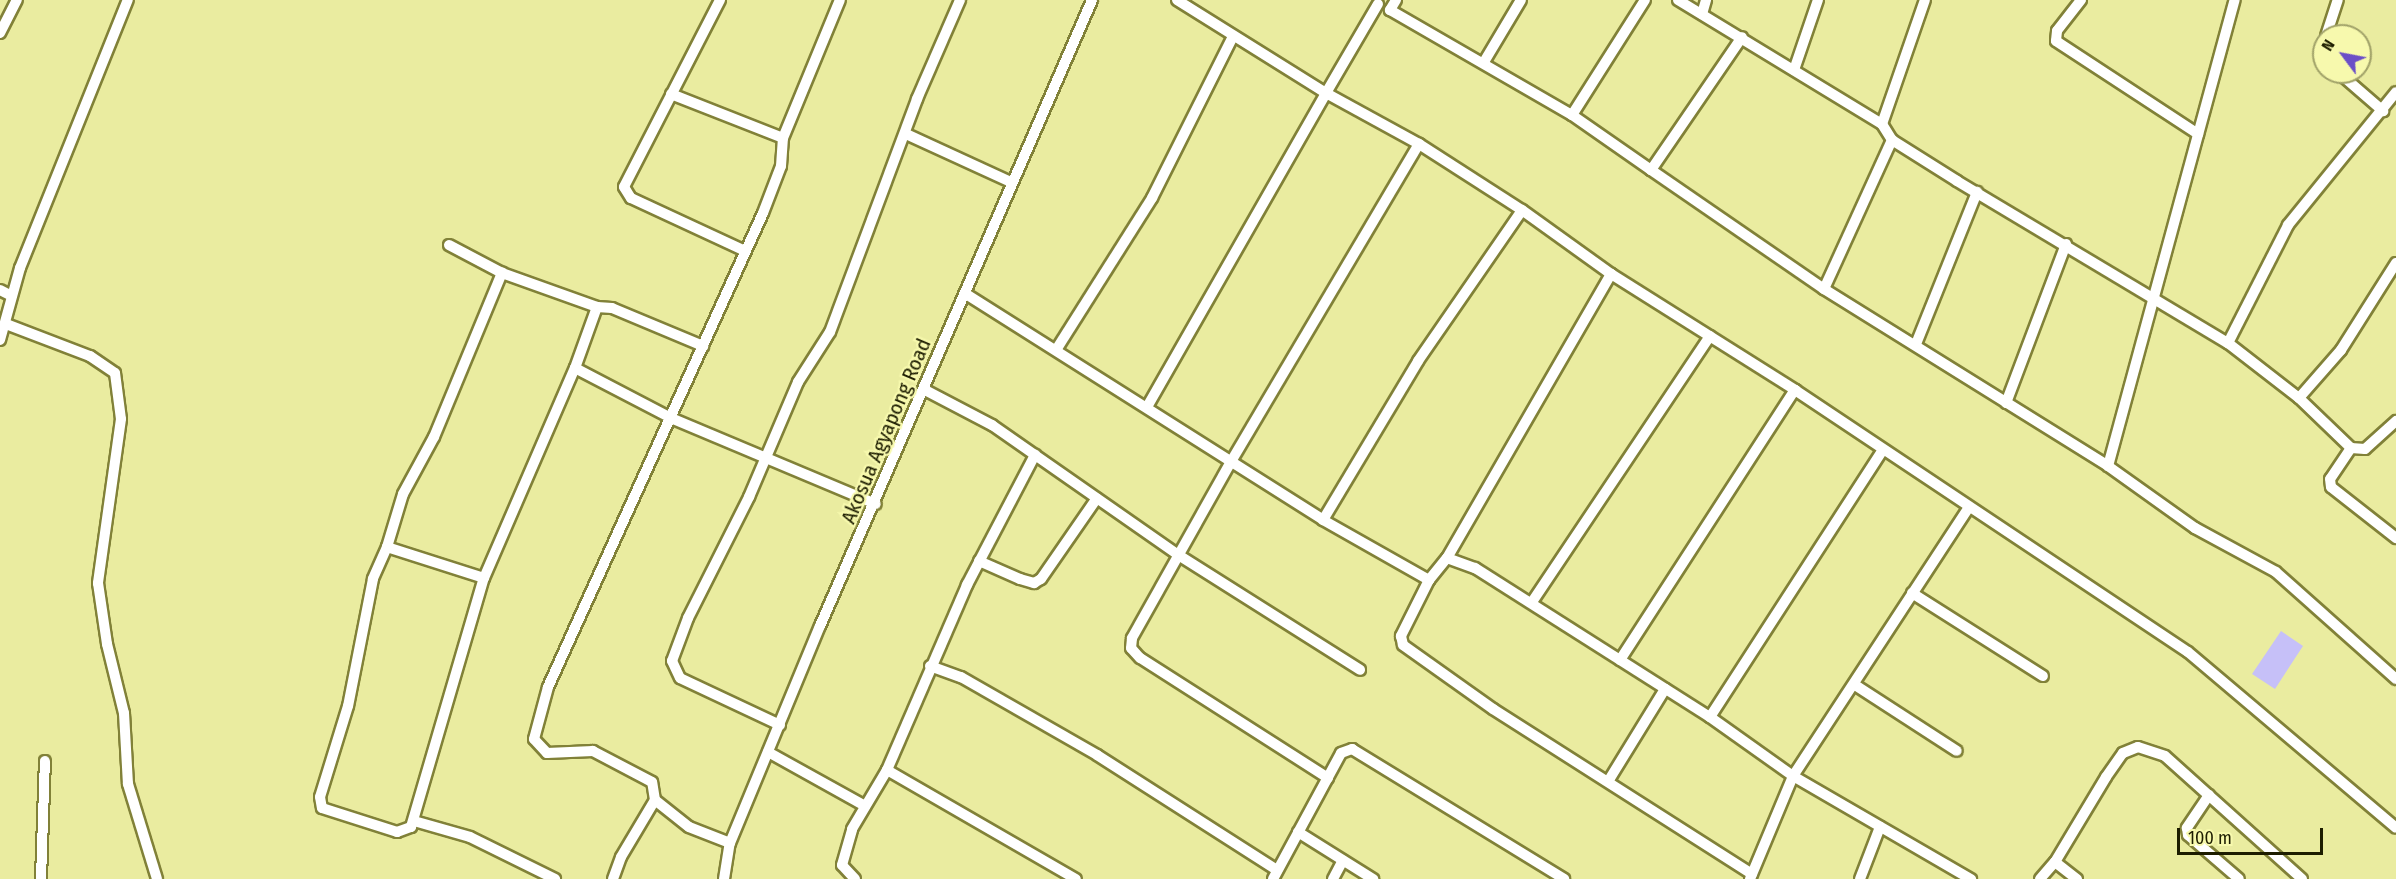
<!DOCTYPE html>
<style>
body{margin:0}
#map{position:relative;width:2396px;height:879px;overflow:hidden;background:#eaeca0;font-family:"Fira Sans Condensed",sans-serif}
div>[style]{position:absolute}
.green>*{inset:0;background:#c6c0f8}
.roads{filter:drop-shadow(2px 0 #818138) drop-shadow(-2px 0 #818138) drop-shadow(0 2px #818138) drop-shadow(0 -2px #818138)}
.minor>*{height:10px;margin:-5px;padding:0 5px;transform-origin:5px;border-radius:5px;background:#fff}
span{translate:-50% -50%;white-space:nowrap;text-align:center;line-height:1.15;-webkit-text-stroke:4.5px #f7f9ad;paint-order:stroke}
.street-label{font-size:21px;color:#1d1d00}
.north{position:absolute;left:2312px;top:24px;width:60px;height:60px;box-sizing:border-box;background:#f7f9ad;border:2px solid #a0a168;border-radius:50%;rotate:302deg;font-size:16px;font-weight:700;line-height:24px;text-align:center;color:#1d1d00}
.north::after{content:'';display:block;margin:auto;width:21px;height:27px;background:#6b4ec7;clip-path:polygon(50% 0,100% 100%,50% 72%,0 100%)}
.scale{position:absolute;left:2177px;top:828px;width:146px;height:27px;box-sizing:border-box;border:3px solid #1d1d00;border-top:0;padding-left:8px;font-size:18px;line-height:21px;white-space:nowrap;color:#1d1d00;-webkit-text-stroke:4px #f7f9ad;paint-order:stroke}
</style>
<div id="map">
<div class="green">
<i style="clip-path:polygon(2281px 631px,2303px 646px,2275px 689px,2252px 674px)"></i>
</div>
<div class="roads">
<div class="minor">
<i style="left:720px;top:0;width:210px;rotate:117.2deg"></i>
<i style="left:624px;top:187px;width:13px;rotate:58deg"></i>
<i style="left:631px;top:198px;width:126px;rotate:24.9deg"></i>
<i style="left:1177px;top:0;width:176px;rotate:32deg"></i>
<i style="left:1326px;top:93px;width:103px;rotate:-59.7deg"></i>
<i style="left:1396px;top:0;width:12px;rotate:121deg"></i>
<i style="left:1390px;top:10px;width:210px;rotate:30deg"></i>
<i style="left:1572px;top:115px;width:96px;rotate:34.8deg"></i>
<i style="left:1651px;top:170px;width:161px;rotate:-55.6deg"></i>
<i style="left:1678px;top:0;width:239px;rotate:31.3deg"></i>
<i style="left:1882px;top:124px;width:19px;rotate:58deg"></i>
<i style="left:1892px;top:140px;width:77px;rotate:32.2deg"></i>
<i style="left:1957px;top:181px;width:316px;rotate:30.9deg"></i>
<i style="left:2228px;top:343px;width:90px;rotate:37.8deg"></i>
<i style="left:2299px;top:398px;width:72px;rotate:43.9deg"></i>
<i style="left:2351px;top:448px;width:14px;rotate:4deg"></i>
<i style="left:2365px;top:449px;width:42px;rotate:-42.1deg"></i>
<i style="left:2081px;top:0;width:39px;rotate:128deg"></i>
<i style="left:2057px;top:31px;width:10px;rotate:96deg"></i>
<i style="left:2056px;top:41px;width:170px;rotate:33.2deg"></i>
<i style="left:1702px;top:14px;width:15px;rotate:-74deg"></i>
<i style="left:0;top:33px;width:37px;rotate:-63deg"></i>
<i style="left:2326px;top:36px;width:38px;rotate:-72deg"></i>
<i style="left:2324px;top:44px;width:16px;rotate:90deg"></i>
<i style="left:1484px;top:62px;width:72px;rotate:-59.2deg"></i>
<i style="left:1794px;top:70px;width:74px;rotate:-71.1deg"></i>
<i style="left:2338px;top:72px;width:60px;rotate:40.9deg"></i>
<i style="left:671px;top:94px;width:120px;rotate:21.4deg"></i>
<i style="left:1572px;top:115px;width:136px;rotate:-57.6deg"></i>
<i style="left:1882px;top:124px;width:131px;rotate:-70.9deg"></i>
<i style="left:906px;top:134px;width:115px;rotate:24.6deg"></i>
<i style="left:1651px;top:170px;width:210px;rotate:34.5deg"></i>
<i style="left:1824px;top:289px;width:335px;rotate:31.9deg"></i>
<i style="left:2108px;top:466px;width:107px;rotate:35.5deg"></i>
<i style="left:2195px;top:528px;width:92px;rotate:28.5deg"></i>
<i style="left:2276px;top:572px;width:161px;rotate:41.7deg"></i>
<i style="left:449px;top:245px;width:60px;rotate:27.8deg"></i>
<i style="left:502px;top:273px;width:101px;rotate:19.7deg"></i>
<i style="left:597px;top:307px;width:15px;rotate:4deg"></i>
<i style="left:612px;top:308px;width:99px;rotate:22.7deg"></i>
<i style="left:1824px;top:289px;width:164px;rotate:-65.5deg"></i>
<i style="left:0;top:290px;width:13px;rotate:27deg"></i>
<i style="left:966px;top:294px;width:423px;rotate:32.3deg"></i>
<i style="left:1323px;top:520px;width:122px;rotate:29.5deg"></i>
<i style="left:1429px;top:580px;width:28px;rotate:-51deg"></i>
<i style="left:1447px;top:558px;width:30px;rotate:20deg"></i>
<i style="left:1475px;top:568px;width:278px;rotate:32.4deg"></i>
<i style="left:1710px;top:717px;width:102px;rotate:35.4deg"></i>
<i style="left:1793px;top:776px;width:206px;rotate:30.1deg"></i>
<i style="left:6px;top:324px;width:90px;rotate:20.9deg"></i>
<i style="left:90px;top:356px;width:30px;rotate:34deg"></i>
<i style="left:115px;top:373px;width:46px;rotate:82.6deg"></i>
<i style="left:121px;top:419px;width:166px;rotate:98deg"></i>
<i style="left:98px;top:583px;width:62px;rotate:81.6deg"></i>
<i style="left:107px;top:644px;width:71px;rotate:76.2deg"></i>
<i style="left:124px;top:713px;width:71px;rotate:86.8deg"></i>
<i style="left:128px;top:784px;width:99px;rotate:73deg"></i>
<i style="left:0;top:340px;width:75px;rotate:-74.5deg"></i>
<i style="left:20px;top:268px;width:289px;rotate:-68.1deg"></i>
<i style="left:2228px;top:343px;width:132px;rotate:-63deg"></i>
<i style="left:2288px;top:225px;width:171px;rotate:-50.9deg"></i>
<i style="left:1916px;top:344px;width:164px;rotate:-68.1deg"></i>
<i style="left:1056px;top:350px;width:180px;rotate:-57.7deg"></i>
<i style="left:1152px;top:198px;width:181px;rotate:-63.4deg"></i>
<i style="left:575px;top:368px;width:108px;rotate:27.5deg"></i>
<i style="left:671px;top:418px;width:222px;rotate:22.8deg"></i>
<i style="left:925px;top:390px;width:76px;rotate:27.6deg"></i>
<i style="left:992px;top:425px;width:229px;rotate:34.9deg"></i>
<i style="left:1180px;top:556px;width:213px;rotate:32.3deg"></i>
<i style="left:2299px;top:398px;width:64px;rotate:-48.8deg"></i>
<i style="left:2341px;top:350px;width:103px;rotate:-57.7deg"></i>
<i style="left:2006px;top:403px;width:170px;rotate:-69.3deg"></i>
<i style="left:1147px;top:407px;width:361px;rotate:-60.3deg"></i>
<i style="left:1326px;top:93px;width:106px;rotate:28.7deg"></i>
<i style="left:1419px;top:144px;width:122px;rotate:32.7deg"></i>
<i style="left:1522px;top:210px;width:110px;rotate:35.7deg"></i>
<i style="left:1611px;top:274px;width:218px;rotate:32.2deg"></i>
<i style="left:1795px;top:390px;width:472px;rotate:33.7deg"></i>
<i style="left:2188px;top:652px;width:272px;rotate:40.2deg"></i>
<i style="left:2351px;top:448px;width:37px;rotate:124deg"></i>
<i style="left:2330px;top:479px;width:8px;rotate:83deg"></i>
<i style="left:2331px;top:487px;width:83px;rotate:38.1deg"></i>
<i style="left:2108px;top:466px;width:483px;rotate:-74.8deg"></i>
<i style="left:1323px;top:520px;width:185px;rotate:-59.1deg"></i>
<i style="left:1418px;top:361px;width:183px;rotate:-55.4deg"></i>
<i style="left:387px;top:547px;width:55px;rotate:-73.2deg"></i>
<i style="left:403px;top:494px;width:65px;rotate:-61.5deg"></i>
<i style="left:434px;top:437px;width:178px;rotate:-67.5deg"></i>
<i style="left:1447px;top:558px;width:328px;rotate:-60deg"></i>
<i style="left:979px;top:561px;width:45px;rotate:23.7deg"></i>
<i style="left:1020px;top:579px;width:15px;rotate:16deg"></i>
<i style="left:1034px;top:583px;width:8px;rotate:-30deg"></i>
<i style="left:1041px;top:579px;width:98px;rotate:-55.3deg"></i>
<i style="left:484px;top:578px;width:102px;rotate:-162.3deg"></i>
<i style="left:387px;top:547px;width:35px;rotate:114deg"></i>
<i style="left:373px;top:579px;width:129px;rotate:101.1deg"></i>
<i style="left:348px;top:706px;width:95px;rotate:107.1deg"></i>
<i style="left:320px;top:797px;width:11px;rotate:80deg"></i>
<i style="left:322px;top:808px;width:79px;rotate:17.7deg"></i>
<i style="left:397px;top:832px;width:15px;rotate:-20deg"></i>
<i style="left:411px;top:827px;width:259px;rotate:-73.7deg"></i>
<i style="left:484px;top:578px;width:229px;rotate:-66.6deg"></i>
<i style="left:575px;top:368px;width:65px;rotate:-70.2deg"></i>
<i style="left:1429px;top:580px;width:63px;rotate:116.6deg"></i>
<i style="left:1401px;top:636px;width:9px;rotate:77deg"></i>
<i style="left:1403px;top:645px;width:110px;rotate:35.4deg"></i>
<i style="left:1493px;top:709px;width:307px;rotate:32.5deg"></i>
<i style="left:1912px;top:593px;width:155px;rotate:32.4deg"></i>
<i style="left:1532px;top:602px;width:320px;rotate:-56.2deg"></i>
<i style="left:1620px;top:660px;width:322px;rotate:-57.1deg"></i>
<i style="left:930px;top:666px;width:33px;rotate:20deg"></i>
<i style="left:961px;top:677px;width:157px;rotate:29.8deg"></i>
<i style="left:1097px;top:755px;width:214px;rotate:32.6deg"></i>
<i style="left:1855px;top:685px;width:121px;rotate:32.9deg"></i>
<i style="left:1710px;top:717px;width:318px;rotate:-57.1deg"></i>
<i style="left:780px;top:725px;width:110px;rotate:-154.8deg"></i>
<i style="left:680px;top:678px;width:19px;rotate:-115deg"></i>
<i style="left:672px;top:661px;width:46px;rotate:-69.6deg"></i>
<i style="left:688px;top:618px;width:136px;rotate:-63.2deg"></i>
<i style="left:749px;top:497px;width:125px;rotate:-66.9deg"></i>
<i style="left:798px;top:382px;width:59px;rotate:-57.4deg"></i>
<i style="left:830px;top:332px;width:249px;rotate:-69.5deg"></i>
<i style="left:917px;top:99px;width:108px;rotate:-66.5deg"></i>
<i style="left:768px;top:752px;width:111px;rotate:29.1deg"></i>
<i style="left:887px;top:770px;width:218px;rotate:30deg"></i>
<i style="left:1328px;top:778px;width:223px;rotate:-147.4deg"></i>
<i style="left:1140px;top:658px;width:13px;rotate:-132deg"></i>
<i style="left:1131px;top:648px;width:10px;rotate:-84deg"></i>
<i style="left:1132px;top:638px;width:204px;rotate:-60.7deg"></i>
<i style="left:1232px;top:460px;width:367px;rotate:-59.4deg"></i>
<i style="left:1609px;top:780px;width:107px;rotate:-58.4deg"></i>
<i style="left:2209px;top:795px;width:40px;rotate:124deg"></i>
<i style="left:2187px;top:828px;width:7px;rotate:82deg"></i>
<i style="left:2188px;top:835px;width:67px;rotate:40.8deg"></i>
<i style="left:655px;top:800px;width:43px;rotate:38.5deg"></i>
<i style="left:689px;top:827px;width:44px;rotate:21.3deg"></i>
<i style="left:414px;top:821px;width:58px;rotate:15.9deg"></i>
<i style="left:470px;top:837px;width:95px;rotate:26.3deg"></i>
<i style="left:1298px;top:832px;width:89px;rotate:32.1deg"></i>
<i style="left:2055px;top:862px;width:99px;rotate:-59deg"></i>
<i style="left:2106px;top:777px;width:29px;rotate:-55deg"></i>
<i style="left:2123px;top:753px;width:16px;rotate:-22deg"></i>
<i style="left:2138px;top:747px;width:28px;rotate:18deg"></i>
<i style="left:2165px;top:756px;width:184px;rotate:41.9deg"></i>
<i style="left:41px;top:879px;width:118px;rotate:-88.1deg"></i>
<i style="left:613px;top:879px;width:23px;rotate:-70deg"></i>
<i style="left:621px;top:857px;width:66px;rotate:-59.2deg"></i>
<i style="left:655px;top:800px;width:18px;rotate:-99deg"></i>
<i style="left:652px;top:782px;width:67px;rotate:-152.3deg"></i>
<i style="left:593px;top:751px;width:46px;rotate:177.5deg"></i>
<i style="left:547px;top:753px;width:19px;rotate:-133deg"></i>
<i style="left:534px;top:739px;width:54px;rotate:-74.9deg"></i>
<i style="left:548px;top:687px;width:520px;rotate:-65.6deg"></i>
<i style="left:763px;top:213px;width:50px;rotate:-69deg"></i>
<i style="left:781px;top:166px;width:28px;rotate:-86deg"></i>
<i style="left:783px;top:138px;width:149px;rotate:-67.6deg"></i>
<i style="left:724px;top:879px;width:36px;rotate:-81deg"></i>
<i style="left:730px;top:843px;width:235px;rotate:-67.5deg"></i>
<i style="left:820px;top:626px;width:683px;rotate:-66.51deg"></i>
<i style="left:855px;top:879px;width:19px;rotate:-133deg"></i>
<i style="left:842px;top:865px;width:37px;rotate:-74deg"></i>
<i style="left:852px;top:829px;width:69px;rotate:-59.3deg"></i>
<i style="left:887px;top:770px;width:202px;rotate:-66.6deg"></i>
<i style="left:967px;top:585px;width:147px;rotate:-62.4deg"></i>
<i style="left:1273px;top:879px;width:143px;rotate:-61.6deg"></i>
<i style="left:1341px;top:753px;width:12px;rotate:-20deg"></i>
<i style="left:1352px;top:749px;width:249px;rotate:31.5deg"></i>
<i style="left:1333px;top:879px;width:21px;rotate:-62deg"></i>
<i style="left:1750px;top:879px;width:112px;rotate:-67.3deg"></i>
<i style="left:1793px;top:776px;width:321px;rotate:-56.8deg"></i>
<i style="left:1860px;top:879px;width:56px;rotate:-69deg"></i>
<i style="left:2040px;top:879px;width:23px;rotate:-49deg"></i>
<i style="left:2055px;top:862px;width:28px;rotate:38deg"></i>
</div>
</div>
<div class="street-label">
<span style="left:886px;top:431px;rotate:-67deg">Akosua Agyapong Road</span>
</div>
<div class="north">N</div>
<div class="scale">100 m</div>
</div>
